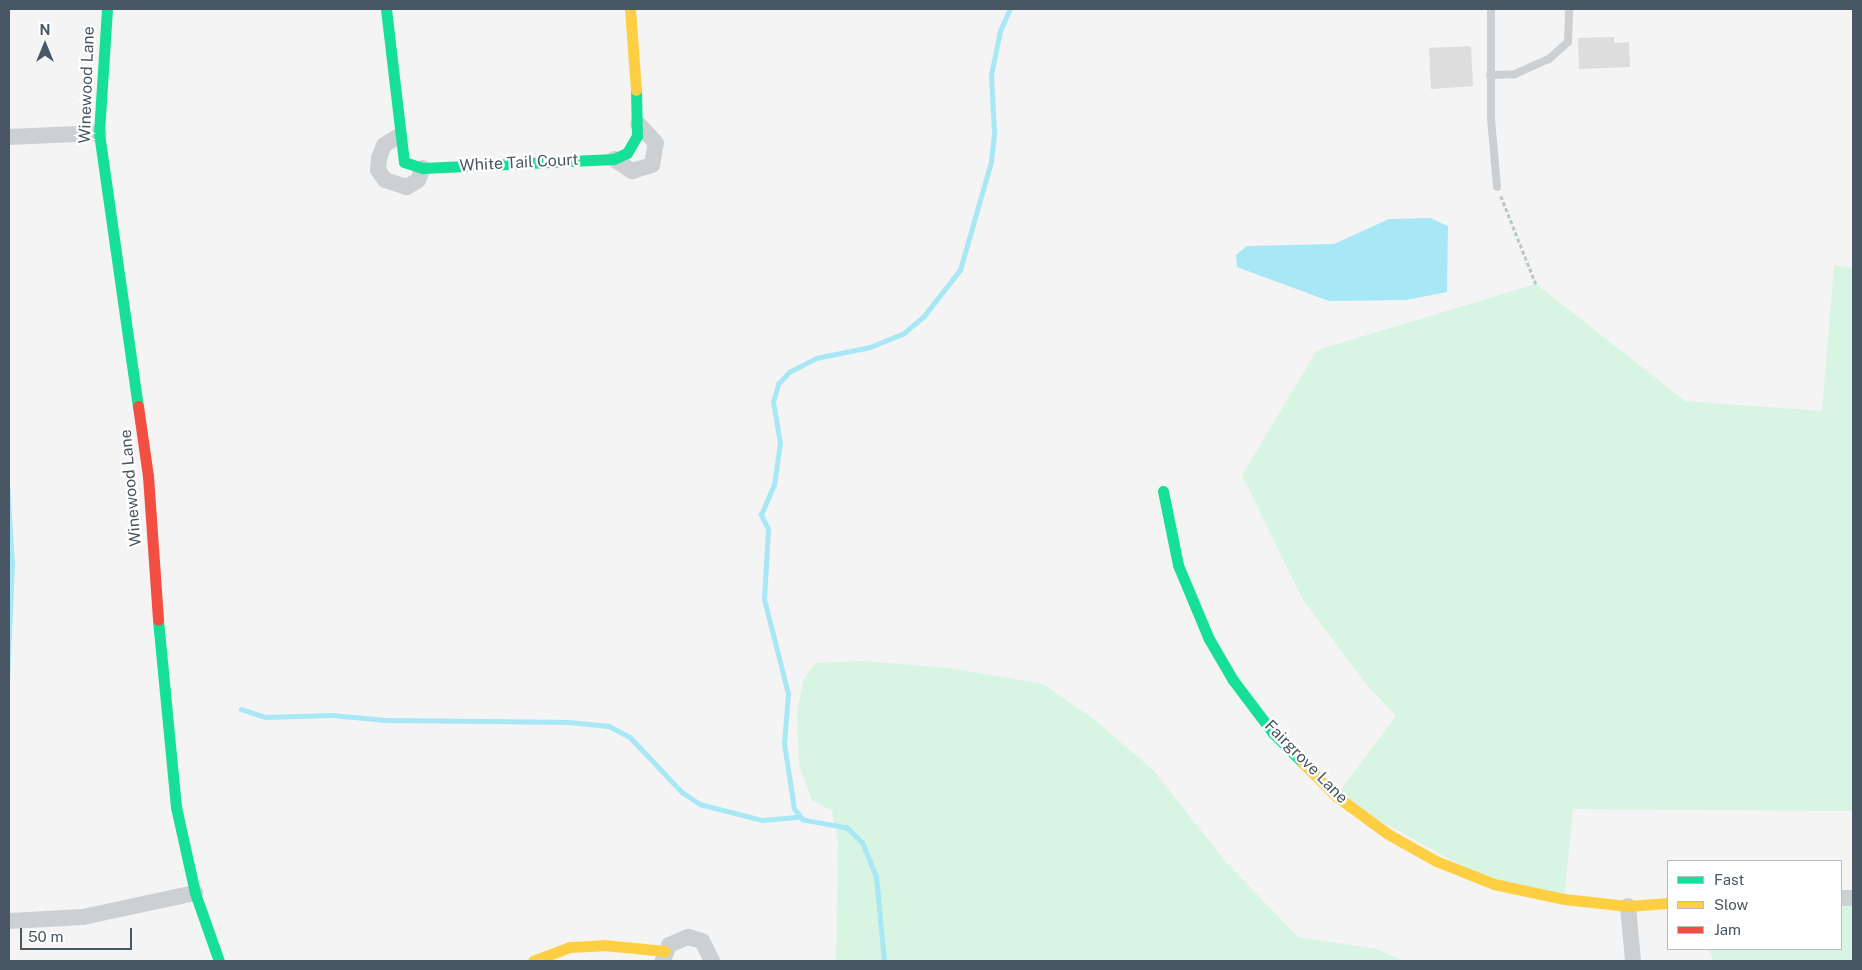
<!DOCTYPE html>
<style>
body{margin:0}
#map{position:relative;width:1862px;height:970px;overflow:hidden;background:#f4f4f4;font-family:"Public Sans",sans-serif}
div>[style]{position:absolute}
.green>*{inset:0;background:#d7f5e2}
.water>*{inset:0;background:#a8e7f5}
.stream>*{height:4.5px;margin:-2.25px;padding:0 2.25px;transform-origin:2.25px;border-radius:2.25px;background:#a8e7f5}
.building>*{inset:0;background:#ddddde}
.path>*{height:2.5px;margin-top:-1.25px;transform-origin:0;background:repeating-linear-gradient(90deg,#bac9c4 0 4px,transparent 0 6.5px)}
.lane>*{height:8px;margin:-4px;padding:0 4px;transform-origin:4px;border-radius:4px;background:#cdd0d3}
.street>*{height:16px;margin:-8px;padding:0 8px;transform-origin:8px;border-radius:8px;background:#cdd0d3}
.fast>*{height:11px;margin:-5.5px;padding:0 5.5px;transform-origin:5.5px;border-radius:5.5px;background:#16e098}
.slow>*{height:11px;margin:-5.5px;padding:0 5.5px;transform-origin:5.5px;border-radius:5.5px;background:#ffcf43}
.jam>*{height:11px;margin:-5.5px;padding:0 5.5px;transform-origin:5.5px;border-radius:5.5px;background:#f24e42}
span{translate:-50% -50%;white-space:nowrap;text-align:center;line-height:1.15;-webkit-text-stroke:4.5px #fff;paint-order:stroke}
.street-label{font-size:16px;color:#485763}
.frame{position:absolute;inset:0;border:10px solid #485763;pointer-events:none}
.legend{position:absolute;left:1667px;top:860px;width:175px;height:90px;box-sizing:border-box;background:#fff;border:1px solid #b6bcc1;margin:0;padding:6px 9px;list-style:none;font-size:15px;color:#485763}
.legend li{display:flex;align-items:center;gap:10px;height:25px}
.legend b{width:25px;border:1px solid #b6bcc1}
.north{position:absolute;left:20px;top:20px;width:50px;height:50px;-webkit-text-stroke:4px #fff;paint-order:stroke;rotate:0deg;font-size:14px;font-weight:700;line-height:20px;text-align:center;color:#485763}
.north::after{content:'';display:block;margin:auto;width:18px;height:22px;background:#485763;clip-path:polygon(50% 0,100% 100%,50% 72%,0 100%)}
.scale{position:absolute;left:20px;top:928px;width:112px;height:22px;box-sizing:border-box;border:2px solid #485763;border-top:0;padding-left:6px;font-size:15px;line-height:18px;white-space:nowrap;color:#485763;-webkit-text-stroke:4px #fff;paint-order:stroke}
</style>
<div id="map">
<div class="green">
<i style="clip-path:polygon(1834px 265px,1853px 268px,1853px 811px,1573px 809px,1564px 899px,1494px 884px,1336px 796px,1396px 716px,1366px 684px,1303px 600px,1242px 475px,1317px 350px,1536px 284px,1685px 401px,1822px 411px)"></i>
<i style="clip-path:polygon(862px 661px,949px 668px,1043px 684px,1096px 721px,1153px 770px,1226px 862px,1298px 937px,1376px 949px,1404px 961px,836px 961px,838px 841px,832px 811px,812px 800px,799px 765px,797px 710px,804px 679px,815px 663px)"></i>
<i style="clip-path:polygon(1841px 898px,1853px 898px,1853px 961px,1714px 961px,1708px 949px,1841px 949px)"></i>
</div>
<div class="water">
<i style="clip-path:polygon(1430px 218px,1448px 226px,1447px 292px,1406px 300px,1329px 301px,1237px 267px,1236px 255px,1247px 246px,1334px 244px,1389px 219px)"></i>
<i style="clip-path:polygon(9px 467px,15px 564px,9px 704px)"></i>
</div>
<div class="stream">
<i style="left:241px;top:709px;width:25px;rotate:18deg"></i>
<i style="left:265px;top:717px;width:67px;rotate:-1.7deg"></i>
<i style="left:332px;top:715px;width:54px;rotate:5.3deg"></i>
<i style="left:386px;top:720px;width:183px;rotate:0.6deg"></i>
<i style="left:569px;top:722px;width:40px;rotate:5.7deg"></i>
<i style="left:609px;top:726px;width:24px;rotate:28deg"></i>
<i style="left:630px;top:737px;width:76px;rotate:46.6deg"></i>
<i style="left:682px;top:792px;width:22px;rotate:34deg"></i>
<i style="left:700px;top:804px;width:64px;rotate:14.5deg"></i>
<i style="left:762px;top:820px;width:37px;rotate:-5deg"></i>
<i style="left:884px;top:961px;width:84px;rotate:-95.4deg"></i>
<i style="left:876px;top:877px;width:37px;rotate:-112deg"></i>
<i style="left:862px;top:843px;width:21px;rotate:-135deg"></i>
<i style="left:847px;top:828px;width:45px;rotate:-169.7deg"></i>
<i style="left:803px;top:820px;width:14px;rotate:-129deg"></i>
<i style="left:794px;top:809px;width:66px;rotate:-98.7deg"></i>
<i style="left:784px;top:744px;width:50px;rotate:-85.4deg"></i>
<i style="left:788px;top:694px;width:98px;rotate:-104.2deg"></i>
<i style="left:764px;top:599px;width:70px;rotate:-86.7deg"></i>
<i style="left:768px;top:529px;width:16px;rotate:-117deg"></i>
<i style="left:761px;top:515px;width:33px;rotate:-67deg"></i>
<i style="left:774px;top:485px;width:42px;rotate:-81.9deg"></i>
<i style="left:780px;top:443px;width:42px;rotate:-99.7deg"></i>
<i style="left:773px;top:402px;width:19px;rotate:-74deg"></i>
<i style="left:778px;top:384px;width:16px;rotate:-47deg"></i>
<i style="left:789px;top:372px;width:30px;rotate:-27deg"></i>
<i style="left:816px;top:358px;width:55px;rotate:-11.5deg"></i>
<i style="left:870px;top:347px;width:37px;rotate:-22deg"></i>
<i style="left:904px;top:333px;width:26px;rotate:-40deg"></i>
<i style="left:924px;top:316px;width:58px;rotate:-52deg"></i>
<i style="left:960px;top:270px;width:112px;rotate:-74deg"></i>
<i style="left:991px;top:162px;width:31px;rotate:-84deg"></i>
<i style="left:994px;top:131px;width:56px;rotate:-93.1deg"></i>
<i style="left:991px;top:75px;width:45px;rotate:-78.4deg"></i>
<i style="left:1000px;top:31px;width:24px;rotate:-66deg"></i>
</div>
<div class="building">
<i style="clip-path:polygon(1614px 37px,1614px 43px,1629px 42px,1630px 67px,1579px 69px,1578px 38px)"></i>
<i style="clip-path:polygon(1471px 46px,1473px 86px,1431px 89px,1429px 48px)"></i>
</div>
<div class="path">
<i style="left:1501px;top:196px;width:95px;rotate:68.3deg"></i>
</div>
<div class="lane">
<i style="left:1491px;top:9px;width:109px;rotate:90deg"></i>
<i style="left:1491px;top:118px;width:69px;rotate:85deg"></i>
<i style="left:1490px;top:75px;width:25px;rotate:-2deg"></i>
<i style="left:1515px;top:74px;width:37px;rotate:-24deg"></i>
<i style="left:1549px;top:59px;width:25px;rotate:-42deg"></i>
<i style="left:1568px;top:42px;width:33px;rotate:-88deg"></i>
</div>
<div class="street">
<i style="left:399px;top:136px;width:17px;rotate:149deg"></i>
<i style="left:384px;top:145px;width:14px;rotate:111deg"></i>
<i style="left:379px;top:158px;width:12px;rotate:95deg"></i>
<i style="left:378px;top:170px;width:12px;rotate:55deg"></i>
<i style="left:385px;top:180px;width:23px;rotate:18deg"></i>
<i style="left:407px;top:187px;width:13px;rotate:-32deg"></i>
<i style="left:418px;top:180px;width:13px;rotate:-67deg"></i>
<i style="left:9px;top:137px;width:90px;rotate:-2.5deg"></i>
<i style="left:614px;top:159px;width:22px;rotate:34deg"></i>
<i style="left:632px;top:171px;width:21px;rotate:-17deg"></i>
<i style="left:652px;top:165px;width:22px;rotate:-80deg"></i>
<i style="left:656px;top:143px;width:26px;rotate:-133deg"></i>
<i style="left:1841px;top:898px;width:12px"></i>
<i style="left:1628px;top:906px;width:55px;rotate:84.8deg"></i>
<i style="left:9px;top:921px;width:74px;rotate:-3.1deg"></i>
<i style="left:83px;top:917px;width:115px;rotate:-12.1deg"></i>
<i style="left:663px;top:960px;width:16px;rotate:-68deg"></i>
<i style="left:669px;top:945px;width:21px;rotate:-23deg"></i>
<i style="left:688px;top:937px;width:15px;rotate:16deg"></i>
<i style="left:702px;top:941px;width:22px;rotate:63deg"></i>
</div>
<div class="fast">
<i style="left:107px;top:9px;width:124px;rotate:93.7deg"></i>
<i style="left:99px;top:133px;width:276px;rotate:81.9deg"></i>
<i style="left:386px;top:9px;width:154px;rotate:83.3deg"></i>
<i style="left:404px;top:162px;width:20px;rotate:18deg"></i>
<i style="left:423px;top:168px;width:191px;rotate:-2.7deg"></i>
<i style="left:614px;top:159px;width:14px;rotate:-25deg"></i>
<i style="left:627px;top:153px;width:20px;rotate:-60deg"></i>
<i style="left:637px;top:136px;width:46px;rotate:-91.2deg"></i>
<i style="left:1163px;top:491px;width:76px;rotate:78.5deg"></i>
<i style="left:1178px;top:565px;width:80px;rotate:67.3deg"></i>
<i style="left:1209px;top:639px;width:48px;rotate:59.7deg"></i>
<i style="left:1233px;top:680px;width:66px;rotate:53deg"></i>
<i style="left:1273px;top:733px;width:42px;rotate:45deg"></i>
<i style="left:158px;top:620px;width:188px;rotate:84.5deg"></i>
<i style="left:176px;top:807px;width:88px;rotate:77.5deg"></i>
<i style="left:195px;top:893px;width:72px;rotate:70.6deg"></i>
</div>
<div class="slow">
<i style="left:630px;top:9px;width:81px;rotate:85.8deg"></i>
<i style="left:1303px;top:763px;width:47px;rotate:45deg"></i>
<i style="left:1336px;top:796px;width:64px;rotate:36.2deg"></i>
<i style="left:1388px;top:834px;width:55px;rotate:29.4deg"></i>
<i style="left:1436px;top:861px;width:62px;rotate:21.6deg"></i>
<i style="left:1494px;top:884px;width:72px;rotate:12.1deg"></i>
<i style="left:1564px;top:899px;width:64px;rotate:6.2deg"></i>
<i style="left:1628px;top:906px;width:40px;rotate:-4.3deg"></i>
<i style="left:533px;top:961px;width:39px;rotate:-21deg"></i>
<i style="left:569px;top:947px;width:35px;rotate:-3deg"></i>
<i style="left:604px;top:945px;width:61px;rotate:5.6deg"></i>
</div>
<div class="jam">
<i style="left:138px;top:406px;width:71px;rotate:81.9deg"></i>
<i style="left:148px;top:476px;width:144px;rotate:86deg"></i>
</div>
<div class="street-label">
<span style="left:87px;top:85px;rotate:-88deg">Winewood Lane</span>
<span style="left:519px;top:163px;rotate:-3deg">White Tail Court</span>
<span style="left:131px;top:488px;rotate:-95deg">Winewood Lane</span>
<span style="left:1306px;top:762px;rotate:45deg">Fairgrove Lane</span>
</div>
<div class="frame"></div>
<ul class="legend">
<li><b style="height:6px;background:#16e098"></b>Fast</li>
<li><b style="height:6px;background:#ffcf43"></b>Slow</li>
<li><b style="height:6px;background:#f24e42"></b>Jam</li>
</ul>
<div class="north">N</div>
<div class="scale">50 m</div>
</div>
